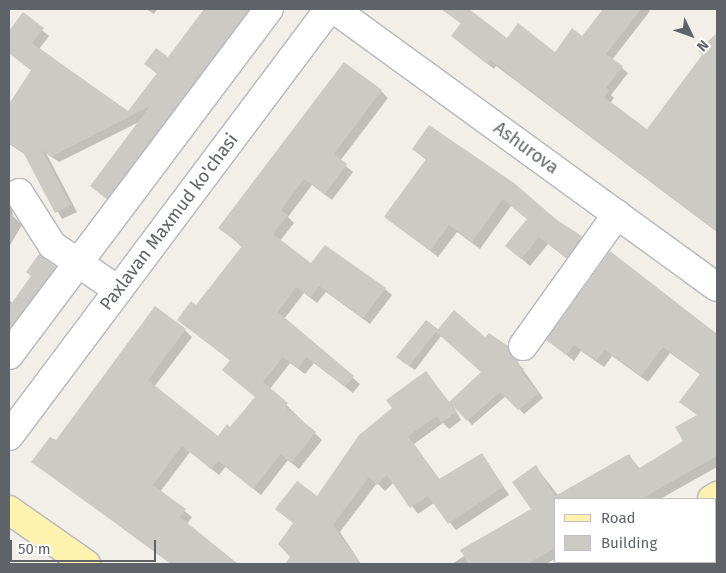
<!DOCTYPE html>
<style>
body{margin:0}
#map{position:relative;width:726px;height:573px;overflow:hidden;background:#f1efe8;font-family:"Fira Sans",sans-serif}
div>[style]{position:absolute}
.shadow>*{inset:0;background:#0003}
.building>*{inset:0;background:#cccac5}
.roads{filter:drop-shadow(1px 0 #b5b8bc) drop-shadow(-1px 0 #b5b8bc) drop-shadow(0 1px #b5b8bc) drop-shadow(0 -1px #b5b8bc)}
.minor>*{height:28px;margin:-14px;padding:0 14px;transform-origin:14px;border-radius:14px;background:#fff}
.major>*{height:28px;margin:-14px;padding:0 14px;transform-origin:14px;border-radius:14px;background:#fff2af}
span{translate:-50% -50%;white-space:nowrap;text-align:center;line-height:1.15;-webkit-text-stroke:5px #fff;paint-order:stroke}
.street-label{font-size:18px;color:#5f6368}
.frame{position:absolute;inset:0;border:10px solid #5f6368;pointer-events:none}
.legend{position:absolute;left:554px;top:498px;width:162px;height:65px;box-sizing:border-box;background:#fff;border:1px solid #bfc1c3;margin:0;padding:6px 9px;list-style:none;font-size:15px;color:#5f6368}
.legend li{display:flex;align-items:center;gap:10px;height:25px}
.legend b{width:25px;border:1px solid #bfc1c3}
.north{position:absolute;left:666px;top:10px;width:50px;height:50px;-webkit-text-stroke:4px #fff;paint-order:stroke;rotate:132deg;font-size:14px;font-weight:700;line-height:20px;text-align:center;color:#5f6368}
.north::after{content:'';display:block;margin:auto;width:18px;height:22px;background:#5f6368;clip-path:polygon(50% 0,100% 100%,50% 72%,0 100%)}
.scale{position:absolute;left:10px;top:540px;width:146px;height:22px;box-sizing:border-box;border:2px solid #5f6368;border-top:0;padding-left:6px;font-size:15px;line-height:18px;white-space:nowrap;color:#5f6368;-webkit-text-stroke:4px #fff;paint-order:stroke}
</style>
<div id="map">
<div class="shadow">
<i style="clip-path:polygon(146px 9px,157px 9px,154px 14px)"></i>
<i style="clip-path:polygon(206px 9px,257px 9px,114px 204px,99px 193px,141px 121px,59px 162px,46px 153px,77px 212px,62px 219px,26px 155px,9px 144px,9px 106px,32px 71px,9px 53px,9px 33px,23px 14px,49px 36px,39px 49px,129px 112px,157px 74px,146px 64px,168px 59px)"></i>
<i style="clip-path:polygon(441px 9px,466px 9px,507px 39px,555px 53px,582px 37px,604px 9px,648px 9px,650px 11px,612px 60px,628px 73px,611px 95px,614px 98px,610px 103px,647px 131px,704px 55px,700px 50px,717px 35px,717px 134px,706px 150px,717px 159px,717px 232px,496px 66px,494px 69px,459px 42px,462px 24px)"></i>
<i style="clip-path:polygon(381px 91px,388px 98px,340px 161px,353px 172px,332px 200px,312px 185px,288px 217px,294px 223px,280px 241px,312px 265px,385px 289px,392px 295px,370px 324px,326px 292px,317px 303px,304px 293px,284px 319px,360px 384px,353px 393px,314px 363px,305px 374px,290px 363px,270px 389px,322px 440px,299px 469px,288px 460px,261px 495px,226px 466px,219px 475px,190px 452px,160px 492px,192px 517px,187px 524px,237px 564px,171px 564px,33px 462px,185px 330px,192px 337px,154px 387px,218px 438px,231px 429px,256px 397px,231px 361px,178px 320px,197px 307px,242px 247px,220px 228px)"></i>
<i style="clip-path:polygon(413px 149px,492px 169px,589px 245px,575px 265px,548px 244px,530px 266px,507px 246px,528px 220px,511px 206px,480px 249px,457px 232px,438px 257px,385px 216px,426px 160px)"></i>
<i style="clip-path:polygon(9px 190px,13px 216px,22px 225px,9px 247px)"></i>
<i style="clip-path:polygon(610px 253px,717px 334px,717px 467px,660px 499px,555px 499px,555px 559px,546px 564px,452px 564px,533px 510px,536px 467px,558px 495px,629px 455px,640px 469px,684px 441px,698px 416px,701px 375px,670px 353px,648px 382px,612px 356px,604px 367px,581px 351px,574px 361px,548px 340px)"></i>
<i style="clip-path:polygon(55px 268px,62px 274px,19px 332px,9px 325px,9px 300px,13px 303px,32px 277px)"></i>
<i style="clip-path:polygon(427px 321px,439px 331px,485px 339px,507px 347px,543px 398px,524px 414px,506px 396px,472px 425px,451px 402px,461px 420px,449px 429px,443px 423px,414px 444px,440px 480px,482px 454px,509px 495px,456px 530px,434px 503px,418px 514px,394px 482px,385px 491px,377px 483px,340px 532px,361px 564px,286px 564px,292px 557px,294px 524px,277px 509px,317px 498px,426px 373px,450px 403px,483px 373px,441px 336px,415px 370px,403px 362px,398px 357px)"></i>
<i style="clip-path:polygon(717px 530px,717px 564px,703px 564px,702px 562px,715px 562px)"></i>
</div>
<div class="building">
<i style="clip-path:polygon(204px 9px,250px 9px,107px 199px,90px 186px,150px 106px,51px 157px,42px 150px,71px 205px,55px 213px,23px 152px,9px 143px,9px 104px,31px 70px,9px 53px,9px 31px,23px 12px,44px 28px,32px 43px,128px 111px,157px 73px,144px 64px,156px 48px,168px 57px)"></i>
<i style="clip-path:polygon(441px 9px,469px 9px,507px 38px,518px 23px,555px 52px,572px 28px,582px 36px,603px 9px,641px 9px,606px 54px,623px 66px,606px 88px,609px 91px,604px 97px,647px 129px,702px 55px,698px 50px,717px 33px,717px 232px,490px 60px,487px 64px,451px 36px,461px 23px)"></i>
<i style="clip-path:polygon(344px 62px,382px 90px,334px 154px,347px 164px,325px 194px,304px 179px,281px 210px,288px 215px,273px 234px,311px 263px,325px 245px,386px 288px,363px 318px,319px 286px,310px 297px,296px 287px,278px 312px,354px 376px,345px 387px,306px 357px,298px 368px,283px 357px,263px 382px,288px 403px,285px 407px,316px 432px,291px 463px,281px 454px,253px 489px,218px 461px,211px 469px,182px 446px,153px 485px,186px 509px,180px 517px,238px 564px,172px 564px,31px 462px,50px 437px,56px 440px,155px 306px,186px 329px,148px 380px,218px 436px,227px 424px,230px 427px,255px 397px,222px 370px,230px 360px,177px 320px,191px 301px,196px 305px,242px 246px,218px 228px)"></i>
<i style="clip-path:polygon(429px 125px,514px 183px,557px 220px,582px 236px,567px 258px,539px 237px,521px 259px,505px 246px,527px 219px,503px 199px,472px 242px,449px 225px,430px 251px,384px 217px,426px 159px,412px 149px)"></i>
<i style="clip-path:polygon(610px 251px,717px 334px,717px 456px,641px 499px,555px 499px,555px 548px,527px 564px,469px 564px,460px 550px,531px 509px,512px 482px,536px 465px,555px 496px,629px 454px,638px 469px,683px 441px,675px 427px,697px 415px,679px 402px,700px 374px,663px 347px,641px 376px,605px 350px,596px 361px,574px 345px,566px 355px,546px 340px)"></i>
<i style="clip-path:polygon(39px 254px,56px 267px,9px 329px,9px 307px,31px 276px,26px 272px)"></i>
<i style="clip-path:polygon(454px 310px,485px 337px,489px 333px,508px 346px,509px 353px,519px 361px,517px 363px,524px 369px,521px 372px,539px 393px,518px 410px,500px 392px,467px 421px,449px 402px,481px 372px,436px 332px,409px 366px,396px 357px,426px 320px,438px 329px)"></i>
<i style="clip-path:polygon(426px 371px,456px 412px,441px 423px,437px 416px,408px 436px,439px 479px,482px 453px,503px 487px,448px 524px,428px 496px,410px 508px,387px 475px,377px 485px,369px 477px,333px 525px,361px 564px,285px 564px,290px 557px,278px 544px,293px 523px,275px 509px,297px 481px,317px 496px,359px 435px,392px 408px,386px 400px)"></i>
</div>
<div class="roads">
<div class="minor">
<i style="left:334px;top:9px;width:473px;rotate:36deg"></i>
<i style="left:19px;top:193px;width:62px;rotate:57.6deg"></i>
<i style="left:52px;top:245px;width:80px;rotate:34.3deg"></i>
<i style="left:523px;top:346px;width:162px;rotate:-54.5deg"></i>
<i style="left:9px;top:355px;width:433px;rotate:-53.1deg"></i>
<i style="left:9px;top:436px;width:534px;rotate:-53.15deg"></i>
</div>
<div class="major">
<i style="left:712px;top:499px;width:6px;rotate:-31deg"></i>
<i style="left:9px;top:510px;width:94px;rotate:35deg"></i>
<i style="left:600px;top:564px;width:4px;rotate:-27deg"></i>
</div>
</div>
<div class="street-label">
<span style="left:526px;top:148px;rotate:36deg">Ashurova</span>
<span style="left:169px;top:222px;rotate:-53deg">Paxlavan Maxmud ko'chasi</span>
</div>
<div class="frame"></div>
<ul class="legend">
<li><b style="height:6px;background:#fff2af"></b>Road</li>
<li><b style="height:14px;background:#cccac5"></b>Building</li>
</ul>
<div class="north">N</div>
<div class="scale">50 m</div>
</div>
